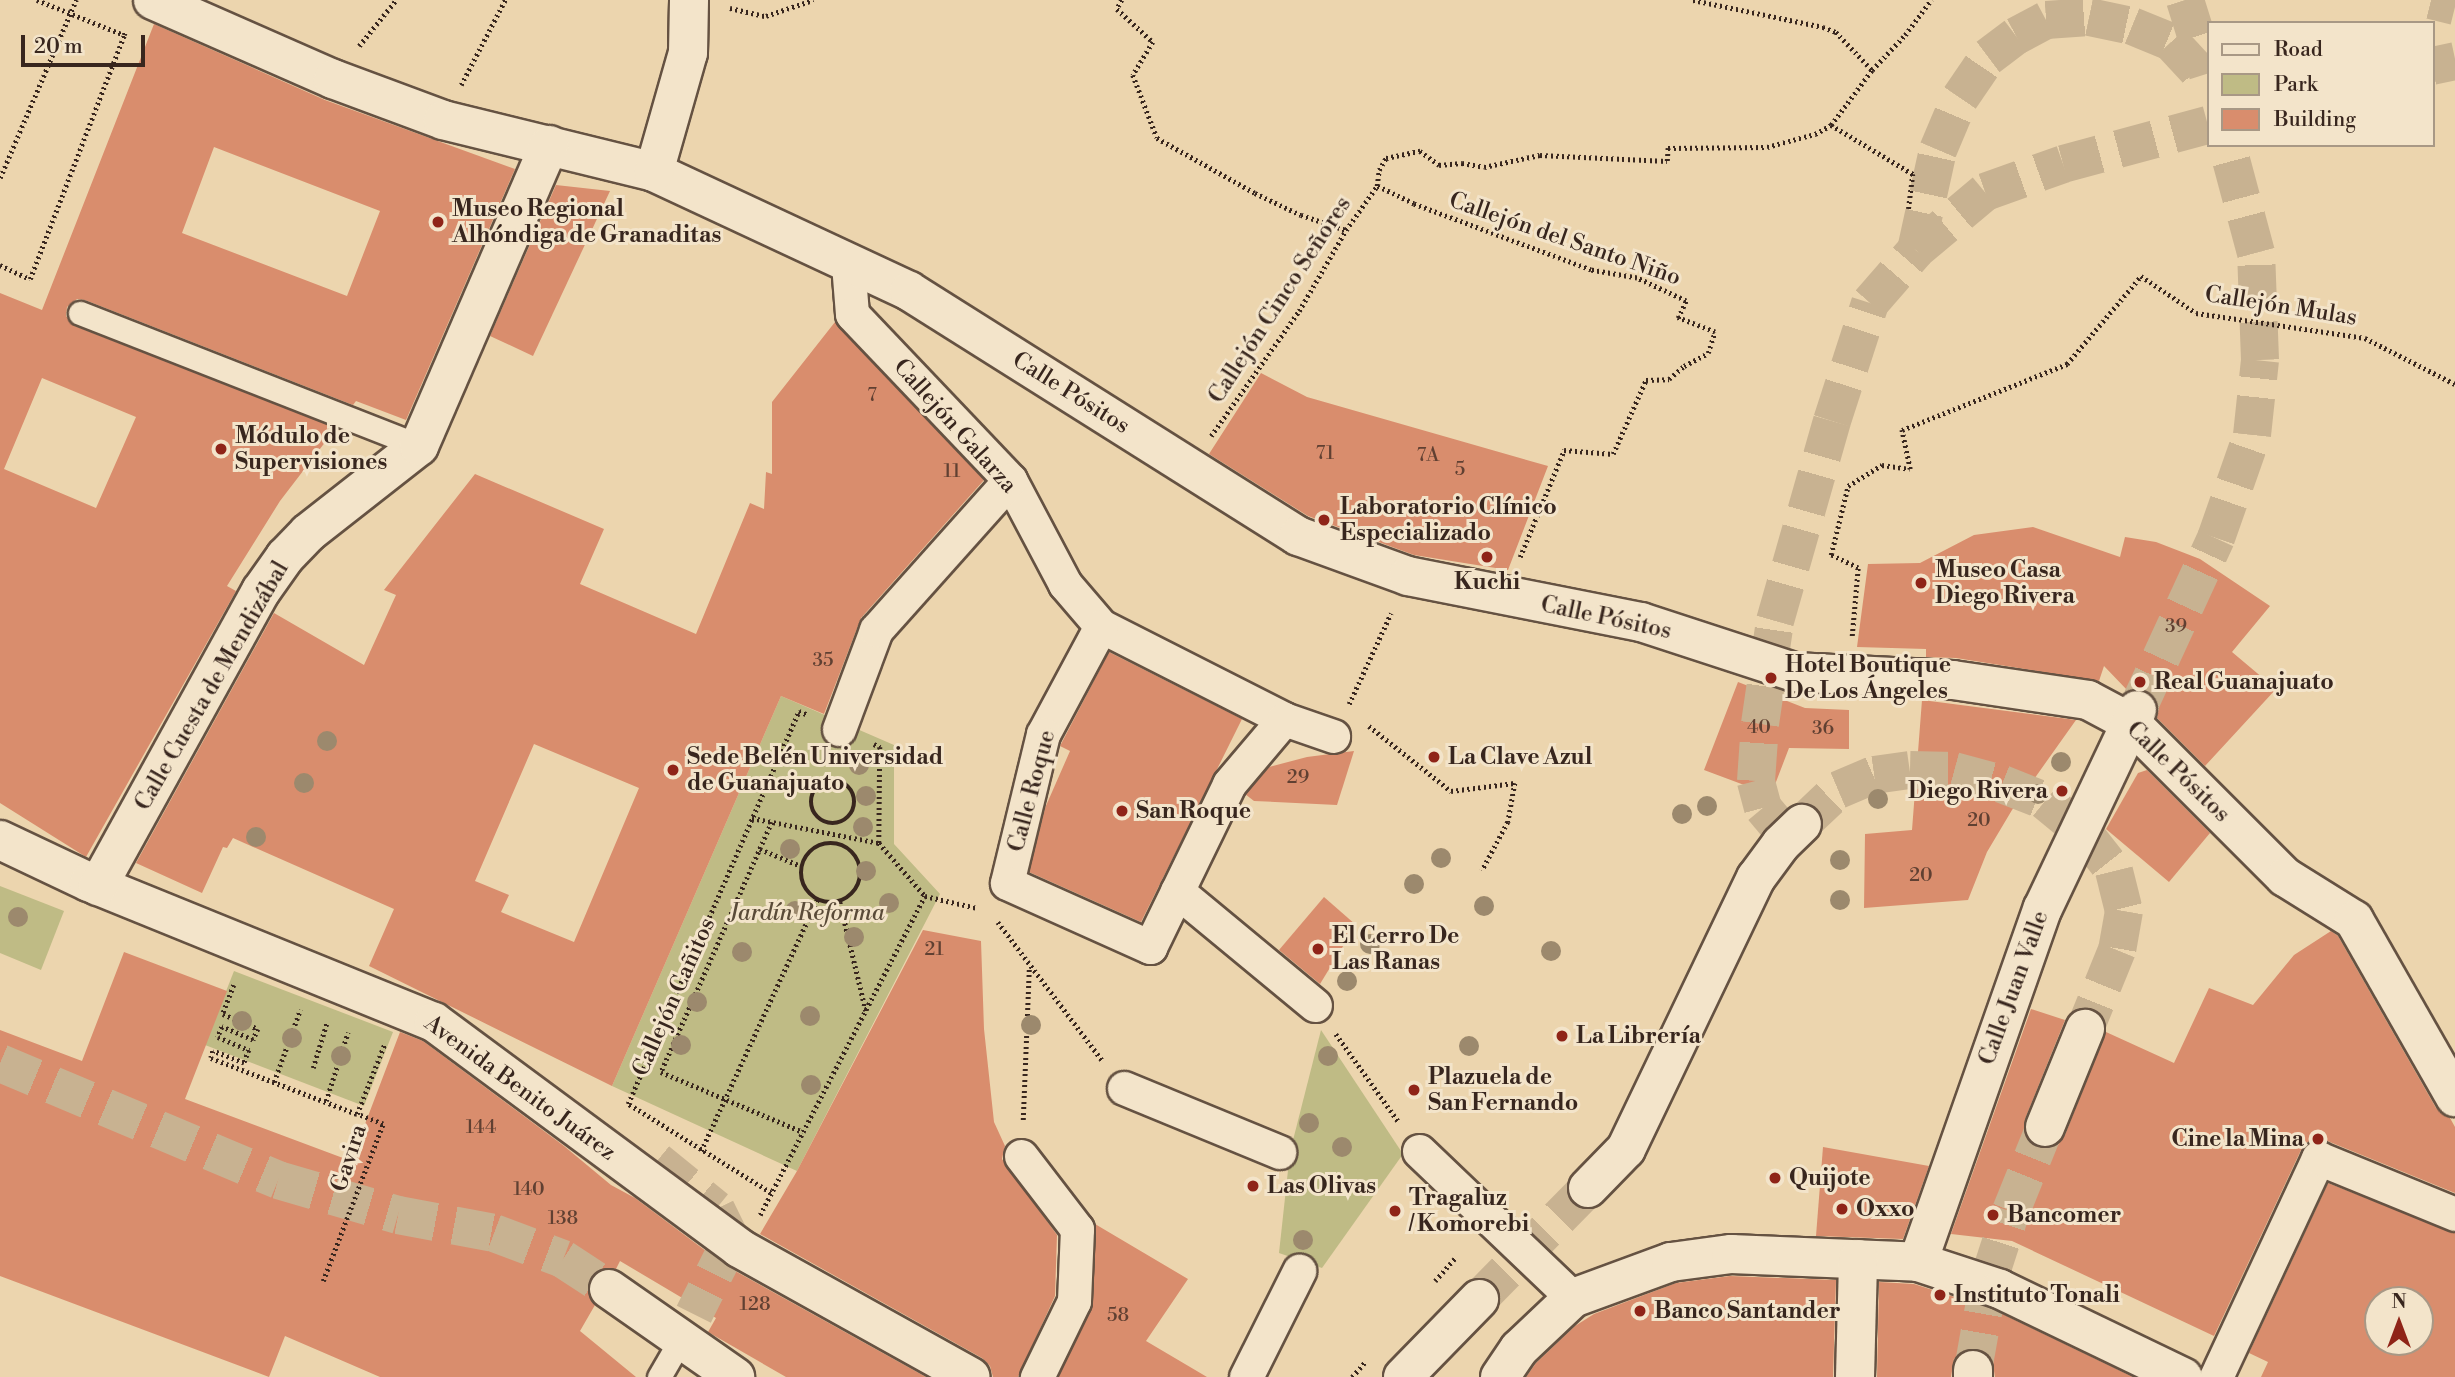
<!DOCTYPE html>
<meta charset="utf-8">
<style>
body{margin:0}
#map{position:relative;width:2455px;height:1377px;overflow:hidden;background:#ecd5ae;font-family:"Libre Bodoni",serif}
div>[style]{position:absolute}
.green>*{inset:0;background:#bfbb85}
.building>*{inset:0;background:#d98d6d}
.minor-tunnel>*{height:38px;margin-top:-19px;transform-origin:0;background:repeating-linear-gradient(90deg,#c8b291 0 38px,transparent 0 57px)}
.path>*{height:4.5px;margin-top:-2.25px;transform-origin:0;background:repeating-linear-gradient(90deg,#38261e 0 2px,transparent 0 5.5px)}
.path>.ring{margin:-2.25px;padding:0;box-sizing:content-box;background:none;border:4.5px solid #38261e;border-radius:50%}
.roads{filter:drop-shadow(2px 0 #655242) drop-shadow(-2px 0 #655242) drop-shadow(0 2px #655242) drop-shadow(0 -2px #655242)}
.service>*{height:23px;margin:-11.5px;padding:0 11.5px;transform-origin:11.5px;border-radius:11.5px;background:#f3e4ca}
.pedestrian>*{height:33px;margin:-16.5px;padding:0 16.5px;transform-origin:16.5px;border-radius:16.5px;background:#f3e4ca}
.minor>*{height:38px;margin:-19px;padding:0 19px;transform-origin:19px;border-radius:19px;background:#f3e4ca}
.trees>*{width:20px;height:20px;margin:-10px;border-radius:50%;background:#9c896d}
.dots>*{width:19px;height:19px;translate:-50% -50%;box-sizing:border-box;border:4px solid #f3e4ca;border-radius:50%}
span{translate:-50% -50%;white-space:nowrap;text-align:center;line-height:1.15;-webkit-text-stroke:6px #f3e4ca;paint-order:stroke}
.number-label{font-size:19px;color:#604032}
.number-label span{-webkit-text-stroke-width:0}
.poi-label{font-size:23px;color:#38261e;font-weight:700}
.left{translate:0 -50%;text-align:left}
.right{translate:-100% -50%;text-align:right}
.street-label{font-size:23px;color:#38261e}
.park-label{font-size:23px;color:#5a4b38;font-style:italic}
.legend{position:absolute;left:2207px;top:21px;width:228px;height:126px;box-sizing:border-box;background:#f3e4ca;border:2px solid #a89885;margin:0;padding:9px 12px;list-style:none;font-size:21px;color:#38261e}
.legend li{display:flex;align-items:center;gap:14px;height:35px}
.legend b{width:35px;border:2px solid #a89885}
.north{position:absolute;left:2364px;top:1286px;width:70px;height:70px;box-sizing:border-box;background:#f3e4ca;border:2px solid #a89885;border-radius:50%;rotate:0deg;font-size:19px;font-weight:700;line-height:28px;text-align:center;color:#38261e}
.north::after{content:'';display:block;margin:auto;width:24px;height:32px;background:#8f2418;clip-path:polygon(50% 0,100% 100%,50% 72%,0 100%)}
.scale{position:absolute;left:21px;top:35px;width:124px;height:32px;box-sizing:border-box;border:4px solid #38261e;border-top:0;padding-left:9px;font-size:21px;line-height:24px;white-space:nowrap;color:#38261e;-webkit-text-stroke:5px #f3e4ca;paint-order:stroke}
</style>
<div id="map">
<div class="green">
<i style="clip-path:polygon(781px 696px,894px 745px,894px 844px,940px 894px,797px 1171px,612px 1086px)"></i>
<i style="clip-path:polygon(0 886px,64px 911px,41px 970px,0 953px)"></i>
<i style="clip-path:polygon(234px 971px,393px 1032px,364px 1106px,205px 1045px)"></i>
<i style="clip-path:polygon(1321px 1030px,1403px 1154px,1322px 1268px,1279px 1253px,1290px 1152px)"></i>
</div>
<div class="building">
<i style="clip-path:polygon(evenodd,154px 24px,325px 100px,515px 169px,406px 420px,356px 401px,353px 405px,85px 300px,77px 299px,67px 307px,66px 316px,75px 326px,336px 428px,280px 501px,227px 586px,236px 591px,86px 857px,0 803px,0 293px,42px 310px,154px 24px,214px 147px,380px 211px,347px 296px,182px 233px,214px 147px,154px 24px,42px 378px,136px 417px,96px 508px,4px 469px,42px 378px)"></i>
<i style="clip-path:polygon(556px 185px,610px 191px,533px 356px,490px 336px)"></i>
<i style="clip-path:polygon(evenodd,835px 322px,984px 480px,861px 618px,824px 714px,781px 696px,612px 1086px,369px 966px,394px 909px,233px 838px,227px 848px,223px 847px,202px 893px,136px 863px,274px 613px,364px 665px,396px 595px,384px 590px,475px 474px,604px 529px,580px 584px,696px 634px,750px 503px,764px 509px,766px 472px,772px 474px,772px 402px,835px 322px,534px 744px,639px 788px,574px 942px,501px 912px,509px 895px,475px 881px,534px 744px)"></i>
<i style="clip-path:polygon(1261px 373px,1307px 397px,1548px 466px,1508px 570px,1414px 555px,1308px 516px,1209px 454px)"></i>
<i style="clip-path:polygon(2033px 527px,2120px 557px,2125px 537px,2156px 542px,2200px 559px,2270px 606px,2232px 652px,2276px 689px,2205px 766px,2157px 718px,2159px 708px,2155px 697px,2146px 690px,2128px 691px,2104px 666px,2099px 681px,1956px 658px,1926px 657px,1926px 649px,1857px 647px,1868px 564px,1920px 563px,1974px 535px)"></i>
<i style="clip-path:polygon(1109px 652px,1242px 719px,1141px 922px,1029px 872px,1045px 808px,1070px 751px,1060px 746px)"></i>
<i style="clip-path:polygon(1738px 682px,1805px 708px,1849px 710px,1849px 749px,1789px 748px,1771px 795px,1704px 770px)"></i>
<i style="clip-path:polygon(1922px 700px,2076px 720px,2012px 810px,1987px 852px,1968px 900px,1864px 908px,1865px 834px,1912px 830px)"></i>
<i style="clip-path:polygon(1354px 751px,1337px 805px,1254px 801px,1245px 794px,1269px 767px,1307px 757px)"></i>
<i style="clip-path:polygon(2147px 770px,2210px 833px,2169px 882px,2106px 829px,2138px 773px)"></i>
<i style="clip-path:polygon(1324px 897px,1356px 925px,1320px 984px,1279px 950px)"></i>
<i style="clip-path:polygon(923px 930px,981px 941px,984px 1029px,994px 1122px,1005px 1146px,1002px 1159px,1057px 1235px,1055px 1296px,1018px 1377px,993px 1377px,990px 1366px,982px 1358px,760px 1234px,797px 1171px)"></i>
<i style="clip-path:polygon(2331px 931px,2338px 936px,2436px 1108px,2450px 1118px,2455px 1127px,2455px 1193px,2325px 1140px,2307px 1142px,2301px 1150px,2214px 1336px,2012px 1241px,1951px 1234px,2031px 1009px,2065px 1020px,2025px 1119px,2024px 1131px,2028px 1141px,2036px 1147px,2047px 1149px,2058px 1145px,2065px 1135px,2106px 1032px,2174px 1063px,2209px 988px,2253px 1005px,2294px 955px)"></i>
<i style="clip-path:polygon(124px 952px,227px 991px,185px 1099px,351px 1161px,400px 1032px,423px 1041px,564px 1146px,611px 1185px,635px 1198px,726px 1266px,926px 1377px,786px 1377px,708px 1332px,716px 1318px,620px 1261px,616px 1269px,600px 1269px,591px 1277px,587px 1288px,595px 1305px,580px 1331px,636px 1377px,380px 1377px,285px 1336px,269px 1377px,0 1276px,0 1030px,82px 1061px)"></i>
<i style="clip-path:polygon(1823px 1147px,1929px 1166px,1903px 1239px,1816px 1236px)"></i>
<i style="clip-path:polygon(evenodd,2328px 1183px,2455px 1233px,2455px 1377px,2261px 1377px,2268px 1362px,2249px 1353px,2328px 1183px,2378px 1300px,2420px 1300px,2420px 1342px,2378px 1342px,2378px 1300px)"></i>
<i style="clip-path:polygon(1095px 1224px,1188px 1279px,1146px 1341px,1207px 1377px,1058px 1377px,1093px 1302px)"></i>
<i style="clip-path:polygon(1730px 1276px,1836px 1280px,1833px 1377px,1526px 1377px,1536px 1363px,1575px 1326px,1594px 1314px,1676px 1283px)"></i>
<i style="clip-path:polygon(1879px 1282px,1914px 1284px,1992px 1309px,2133px 1377px,1995px 1377px,1992px 1359px,1983px 1351px,1974px 1348px,1963px 1351px,1954px 1359px,1951px 1377px,1877px 1377px)"></i>
</div>
<div class="minor-tunnel">
<i style="left:2185px;top:0;width:77px;rotate:72.7deg"></i>
<i style="left:2431px;top:0;width:25px;rotate:14deg"></i>
<i style="left:2432px;top:66px;width:24px;rotate:-12deg"></i>
<i style="left:1916px;top:250px;width:90px;rotate:-40deg"></i>
<i style="left:1985px;top:192px;width:83px;rotate:-19.7deg"></i>
<i style="left:2063px;top:164px;width:150px;rotate:-15.1deg"></i>
<i style="left:2137px;top:710px;width:189px;rotate:-65.3deg"></i>
<i style="left:2216px;top:538px;width:109px;rotate:-70.7deg"></i>
<i style="left:2252px;top:435px;width:75px;rotate:-83.9deg"></i>
<i style="left:2260px;top:360px;width:107px;rotate:-92.1deg"></i>
<i style="left:2256px;top:253px;width:112px;rotate:-105deg"></i>
<i style="left:1802px;top:824px;width:50px;rotate:-43.4deg"></i>
<i style="left:1838px;top:790px;width:39px;rotate:-23deg"></i>
<i style="left:1874px;top:775px;width:36px;rotate:-8deg"></i>
<i style="left:1910px;top:770px;width:44px;rotate:1.3deg"></i>
<i style="left:1954px;top:771px;width:50px;rotate:15.2deg"></i>
<i style="left:2002px;top:784px;width:46px;rotate:21.6deg"></i>
<i style="left:2045px;top:801px;width:50px;rotate:39.4deg"></i>
<i style="left:2084px;top:833px;width:48px;rotate:51.7deg"></i>
<i style="left:2114px;top:871px;width:41px;rotate:76deg"></i>
<i style="left:2124px;top:911px;width:40px;rotate:100deg"></i>
<i style="left:2117px;top:950px;width:85px;rotate:112.1deg"></i>
<i style="left:1779px;top:827px;width:25px;rotate:-130deg"></i>
<i style="left:1763px;top:808px;width:28px;rotate:-105deg"></i>
<i style="left:1756px;top:781px;width:57px;rotate:-86deg"></i>
<i style="left:1760px;top:724px;width:104px;rotate:-81.7deg"></i>
<i style="left:1775px;top:621px;width:208px;rotate:-74.1deg"></i>
<i style="left:1832px;top:421px;width:124px;rotate:-72.1deg"></i>
<i style="left:1870px;top:303px;width:70px;rotate:-49deg"></i>
<i style="left:1916px;top:250px;width:102px;rotate:-77.6deg"></i>
<i style="left:1938px;top:150px;width:56px;rotate:-67.1deg"></i>
<i style="left:1960px;top:98px;width:50px;rotate:-55.7deg"></i>
<i style="left:1988px;top:57px;width:35px;rotate:-37deg"></i>
<i style="left:2016px;top:36px;width:34px;rotate:-28deg"></i>
<i style="left:2046px;top:20px;width:43px;rotate:-4deg"></i>
<i style="left:2089px;top:17px;width:44px;rotate:11.8deg"></i>
<i style="left:2132px;top:26px;width:42px;rotate:22.3deg"></i>
<i style="left:2171px;top:42px;width:54px;rotate:47.2deg"></i>
<i style="left:0;top:1063px;width:302px;rotate:22.8deg"></i>
<i style="left:278px;top:1180px;width:125px;rotate:16.3deg"></i>
<i style="left:398px;top:1215px;width:98px;rotate:10.6deg"></i>
<i style="left:494px;top:1233px;width:74px;rotate:20.6deg"></i>
<i style="left:563px;top:1259px;width:55px;rotate:33.1deg"></i>
<i style="left:657px;top:1161px;width:76px;rotate:39.1deg"></i>
<i style="left:716px;top:1209px;width:34px;rotate:64deg"></i>
<i style="left:731px;top:1240px;width:83px;rotate:116.6deg"></i>
<i style="left:1479px;top:1299px;width:156px;rotate:-45.5deg"></i>
<i style="left:1973px;top:1370px;width:92px;rotate:-80deg"></i>
<i style="left:1989px;top:1279px;width:71px;rotate:-72.1deg"></i>
<i style="left:2011px;top:1211px;width:91px;rotate:-68deg"></i>
</div>
<div class="path">
<i style="left:37px;top:0;width:94px;rotate:21.9deg"></i>
<i style="left:124px;top:35px;width:3px;rotate:-72deg"></i>
<i style="left:1122px;top:0;width:10px;rotate:119deg"></i>
<i style="left:1117px;top:9px;width:49px;rotate:42.5deg"></i>
<i style="left:1153px;top:42px;width:39px;rotate:121deg"></i>
<i style="left:1133px;top:75px;width:67px;rotate:69.1deg"></i>
<i style="left:1157px;top:138px;width:112px;rotate:29.3deg"></i>
<i style="left:1255px;top:193px;width:51px;rotate:25.6deg"></i>
<i style="left:1301px;top:215px;width:47px;rotate:18.4deg"></i>
<i style="left:1693px;top:0;width:133px;rotate:11.7deg"></i>
<i style="left:1823px;top:27px;width:14px;rotate:21deg"></i>
<i style="left:1836px;top:32px;width:52px;rotate:46.5deg"></i>
<i style="left:730px;top:8px;width:37px;rotate:13deg"></i>
<i style="left:766px;top:16px;width:50px;rotate:-18.8deg"></i>
<i style="left:359px;top:46px;width:59px;rotate:-51.2deg"></i>
<i style="left:461px;top:85px;width:96px;rotate:-62.6deg"></i>
<i style="left:1831px;top:125px;width:96px;rotate:30.9deg"></i>
<i style="left:1913px;top:174px;width:35px;rotate:97deg"></i>
<i style="left:0;top:178px;width:194px;rotate:-66.9deg"></i>
<i style="left:0;top:265px;width:33px;rotate:25deg"></i>
<i style="left:30px;top:279px;width:261px;rotate:-68.9deg"></i>
<i style="left:1211px;top:436px;width:153px;rotate:-54.9deg"></i>
<i style="left:1299px;top:311px;width:94px;rotate:-59.9deg"></i>
<i style="left:1346px;top:230px;width:54px;rotate:-54.8deg"></i>
<i style="left:1520px;top:557px;width:116px;rotate:-67.6deg"></i>
<i style="left:1564px;top:450px;width:49px;rotate:4.7deg"></i>
<i style="left:1613px;top:454px;width:81px;rotate:-66deg"></i>
<i style="left:1646px;top:380px;width:23px;rotate:-2deg"></i>
<i style="left:1669px;top:379px;width:20px;rotate:-41deg"></i>
<i style="left:1684px;top:366px;width:27px;rotate:-28deg"></i>
<i style="left:1708px;top:353px;width:22px;rotate:-72deg"></i>
<i style="left:1715px;top:332px;width:40px;rotate:-159deg"></i>
<i style="left:1678px;top:318px;width:19px;rotate:-65deg"></i>
<i style="left:1686px;top:301px;width:54px;rotate:-154.9deg"></i>
<i style="left:1637px;top:278px;width:47px;rotate:-170.1deg"></i>
<i style="left:1591px;top:270px;width:189px;rotate:-159.6deg"></i>
<i style="left:1414px;top:204px;width:41px;rotate:-154.1deg"></i>
<i style="left:1377px;top:186px;width:16px;rotate:-83deg"></i>
<i style="left:1379px;top:170px;width:14px;rotate:-60deg"></i>
<i style="left:1386px;top:158px;width:35px;rotate:-12deg"></i>
<i style="left:1420px;top:151px;width:24px;rotate:36deg"></i>
<i style="left:1439px;top:165px;width:23px;rotate:-5deg"></i>
<i style="left:1462px;top:163px;width:22px;rotate:10deg"></i>
<i style="left:1484px;top:167px;width:57px;rotate:-12.1deg"></i>
<i style="left:1540px;top:155px;width:127px;rotate:2.7deg"></i>
<i style="left:1667px;top:161px;width:13px;rotate:-86deg"></i>
<i style="left:1668px;top:148px;width:99px;rotate:-0.6deg"></i>
<i style="left:1767px;top:147px;width:50px;rotate:-15.2deg"></i>
<i style="left:1815px;top:134px;width:18px;rotate:-29deg"></i>
<i style="left:1831px;top:125px;width:69px;rotate:-53.3deg"></i>
<i style="left:1872px;top:70px;width:48px;rotate:-46.7deg"></i>
<i style="left:1905px;top:35px;width:44px;rotate:-53.4deg"></i>
<i style="left:1852px;top:636px;width:68px;rotate:-85deg"></i>
<i style="left:1858px;top:568px;width:30px;rotate:-154deg"></i>
<i style="left:1831px;top:555px;width:71px;rotate:-76.2deg"></i>
<i style="left:1848px;top:486px;width:40px;rotate:-32deg"></i>
<i style="left:1882px;top:465px;width:28px;rotate:8deg"></i>
<i style="left:1910px;top:469px;width:40px;rotate:-102deg"></i>
<i style="left:1902px;top:430px;width:178px;rotate:-21.8deg"></i>
<i style="left:2067px;top:364px;width:115px;rotate:-49.9deg"></i>
<i style="left:2141px;top:276px;width:66px;rotate:33.9deg"></i>
<i style="left:2196px;top:313px;width:171px;rotate:8.4deg"></i>
<i style="left:2365px;top:338px;width:101px;rotate:27.1deg"></i>
<i style="left:1349px;top:704px;width:100px;rotate:-65.2deg"></i>
<i style="left:1369px;top:726px;width:105px;rotate:38.4deg"></i>
<i style="left:1451px;top:791px;width:64px;rotate:-7.1deg"></i>
<i style="left:1515px;top:783px;width:40px;rotate:100deg"></i>
<i style="left:1508px;top:822px;width:55px;rotate:118deg"></i>
<i style="left:874px;top:744px;width:7px;rotate:27deg"></i>
<i style="left:880px;top:747px;width:96px;rotate:90.6deg"></i>
<i style="left:879px;top:843px;width:70px;rotate:49deg"></i>
<i style="left:925px;top:896px;width:53px;rotate:13deg"></i>
<i class="ring" style="left:811px;top:780px;width:39.5px;height:39.5px"></i>
<i style="left:752px;top:818px;width:129px;rotate:11.1deg"></i>
<i style="left:772px;top:822px;width:274px;rotate:113.9deg"></i>
<i style="left:661px;top:1072px;width:154px;rotate:22.9deg"></i>
<i class="ring" style="left:801px;top:843px;width:55.5px;height:55.5px"></i>
<i style="left:760px;top:849px;width:44px;rotate:22.5deg"></i>
<i style="left:840px;top:902px;width:112px;rotate:76.6deg"></i>
<i style="left:998px;top:922px;width:173px;rotate:53deg"></i>
<i style="left:234px;top:985px;width:31px;rotate:111deg"></i>
<i style="left:223px;top:1014px;width:38px;rotate:23deg"></i>
<i style="left:258px;top:1029px;width:12px;rotate:114deg"></i>
<i style="left:253px;top:1040px;width:34px;rotate:-157deg"></i>
<i style="left:222px;top:1027px;width:11px;rotate:112deg"></i>
<i style="left:218px;top:1037px;width:34px;rotate:23deg"></i>
<i style="left:249px;top:1050px;width:14px;rotate:111deg"></i>
<i style="left:244px;top:1063px;width:33px;rotate:-159deg"></i>
<i style="left:213px;top:1051px;width:7px;rotate:106deg"></i>
<i style="left:211px;top:1058px;width:156px;rotate:21deg"></i>
<i style="left:1336px;top:1034px;width:107px;rotate:54.5deg"></i>
<i style="left:313px;top:1068px;width:48px;rotate:-73.1deg"></i>
<i style="left:274px;top:1082px;width:77px;rotate:-70.1deg"></i>
<i style="left:326px;top:1101px;width:72px;rotate:-72.3deg"></i>
<i style="left:1023px;top:1120px;width:152px;rotate:-87.7deg"></i>
<i style="left:701px;top:1151px;width:277px;rotate:-65.2deg"></i>
<i style="left:771px;top:1193px;width:168px;rotate:-148.1deg"></i>
<i style="left:628px;top:1104px;width:429px;rotate:-66.5deg"></i>
<i style="left:799px;top:711px;width:8px;rotate:23deg"></i>
<i style="left:760px;top:1215px;width:359px;rotate:-62.7deg"></i>
<i style="left:323px;top:1281px;width:168px;rotate:-69.1deg"></i>
<i style="left:383px;top:1124px;width:28px;rotate:-159deg"></i>
<i style="left:357px;top:1114px;width:76px;rotate:-68.5deg"></i>
<i style="left:1435px;top:1281px;width:30px;rotate:-49deg"></i>
<i style="left:1352px;top:1377px;width:20px;rotate:-49deg"></i>
</div>
<div class="roads">
<div class="service">
<i style="left:80px;top:313px;width:364px;rotate:21.4deg"></i>
<i style="left:659px;top:1377px;width:44px;rotate:-59.9deg"></i>
</div>
<div class="pedestrian">
<i style="left:848px;top:264px;width:50px;rotate:85.4deg"></i>
<i style="left:852px;top:314px;width:229px;rotate:46.4deg"></i>
<i style="left:1010px;top:480px;width:118px;rotate:62.1deg"></i>
<i style="left:1065px;top:584px;width:55px;rotate:49.4deg"></i>
<i style="left:1101px;top:626px;width:205px;rotate:26.9deg"></i>
<i style="left:1101px;top:626px;width:123px;rotate:118.2deg"></i>
<i style="left:1043px;top:734px;width:153px;rotate:103.6deg"></i>
<i style="left:1007px;top:883px;width:157px;rotate:24.1deg"></i>
<i style="left:1150px;top:947px;width:181px;rotate:-64.1deg"></i>
<i style="left:1229px;top:784px;width:85px;rotate:-49.8deg"></i>
<i style="left:1284px;top:719px;width:52px;rotate:19.1deg"></i>
<i style="left:839px;top:729px;width:106px;rotate:-69.5deg"></i>
<i style="left:876px;top:630px;width:201px;rotate:-48.2deg"></i>
<i style="left:1177px;top:891px;width:179px;rotate:39.6deg"></i>
<i style="left:1124px;top:1088px;width:168px;rotate:22.4deg"></i>
<i style="left:1419px;top:1151px;width:213px;rotate:43.7deg"></i>
<i style="left:1021px;top:1156px;width:92px;rotate:52.5deg"></i>
<i style="left:1077px;top:1229px;width:72px;rotate:92.4deg"></i>
<i style="left:1074px;top:1301px;width:85px;rotate:116deg"></i>
<i style="left:1246px;top:1377px;width:119px;rotate:-63.4deg"></i>
<i style="left:2216px;top:1377px;width:242px;rotate:-65deg"></i>
<i style="left:2318px;top:1158px;width:148px;rotate:22.2deg"></i>
</div>
<div class="minor">
<i style="left:153px;top:0;width:197px;rotate:23.7deg"></i>
<i style="left:333px;top:79px;width:117px;rotate:20.4deg"></i>
<i style="left:443px;top:120px;width:217px;rotate:13.8deg"></i>
<i style="left:654px;top:172px;width:281px;rotate:25deg"></i>
<i style="left:909px;top:291px;width:460px;rotate:32.2deg"></i>
<i style="left:1298px;top:536px;width:117px;rotate:20deg"></i>
<i style="left:1408px;top:576px;width:237px;rotate:11.2deg"></i>
<i style="left:1641px;top:622px;width:161px;rotate:18.1deg"></i>
<i style="left:1794px;top:672px;width:159px;rotate:2.9deg"></i>
<i style="left:1953px;top:680px;width:136px;rotate:8.4deg"></i>
<i style="left:2088px;top:700px;width:49px;rotate:28.1deg"></i>
<i style="left:2131px;top:723px;width:218px;rotate:45deg"></i>
<i style="left:2285px;top:877px;width:81px;rotate:31.9deg"></i>
<i style="left:2354px;top:920px;width:204px;rotate:60.3deg"></i>
<i style="left:654px;top:172px;width:124px;rotate:-74.1deg"></i>
<i style="left:688px;top:53px;width:53px;rotate:-88.9deg"></i>
<i style="left:0;top:840px;width:98px;rotate:25.3deg"></i>
<i style="left:89px;top:882px;width:372px;rotate:22.1deg"></i>
<i style="left:434px;top:1022px;width:380px;rotate:36.5deg"></i>
<i style="left:739px;top:1248px;width:265px;rotate:29.1deg"></i>
<i style="left:98px;top:886px;width:337px;rotate:-61.1deg"></i>
<i style="left:261px;top:591px;width:42px;rotate:-54.8deg"></i>
<i style="left:285px;top:557px;width:33px;rotate:-46deg"></i>
<i style="left:308px;top:533px;width:141px;rotate:-38.1deg"></i>
<i style="left:419px;top:446px;width:328px;rotate:-66.6deg"></i>
<i style="left:2045px;top:1127px;width:106px;rotate:-67.8deg"></i>
<i style="left:1588px;top:1188px;width:54px;rotate:-45.7deg"></i>
<i style="left:1626px;top:1149px;width:301px;rotate:-64.4deg"></i>
<i style="left:1756px;top:878px;width:42px;rotate:-53.7deg"></i>
<i style="left:1781px;top:844px;width:29px;rotate:-44deg"></i>
<i style="left:1918px;top:1262px;width:375px;rotate:-70.6deg"></i>
<i style="left:2043px;top:908px;width:219px;rotate:-64.6deg"></i>
<i style="left:609px;top:1289px;width:154px;rotate:34.9deg"></i>
<i style="left:1973px;top:1370px;width:7px;rotate:90deg"></i>
<i style="left:1403px;top:1377px;width:109px;rotate:-45.7deg"></i>
<i style="left:1500px;top:1377px;width:34px;rotate:-56deg"></i>
<i style="left:1519px;top:1349px;width:74px;rotate:-43.4deg"></i>
<i style="left:1573px;top:1298px;width:104px;rotate:-20.2deg"></i>
<i style="left:1671px;top:1262px;width:61px;rotate:-7.6deg"></i>
<i style="left:1731px;top:1254px;width:187px;rotate:2.4deg"></i>
<i style="left:1918px;top:1262px;width:86px;rotate:18.2deg"></i>
<i style="left:2000px;top:1289px;width:203px;rotate:25.7deg"></i>
<i style="left:1855px;top:1377px;width:118px;rotate:-88.5deg"></i>
</div>
</div>
<div class="trees">
<i style="left:327px;top:741px"></i>
<i style="left:2061px;top:762px"></i>
<i style="left:859px;top:765px"></i>
<i style="left:304px;top:783px"></i>
<i style="left:2038px;top:794px"></i>
<i style="left:866px;top:796px"></i>
<i style="left:1878px;top:799px"></i>
<i style="left:1707px;top:806px"></i>
<i style="left:1682px;top:814px"></i>
<i style="left:863px;top:827px"></i>
<i style="left:256px;top:837px"></i>
<i style="left:790px;top:849px"></i>
<i style="left:1441px;top:858px"></i>
<i style="left:1840px;top:860px"></i>
<i style="left:866px;top:871px"></i>
<i style="left:1414px;top:884px"></i>
<i style="left:1840px;top:900px"></i>
<i style="left:889px;top:903px"></i>
<i style="left:1484px;top:906px"></i>
<i style="left:795px;top:911px"></i>
<i style="left:18px;top:917px"></i>
<i style="left:854px;top:937px"></i>
<i style="left:1370px;top:944px"></i>
<i style="left:1551px;top:951px"></i>
<i style="left:742px;top:952px"></i>
<i style="left:1347px;top:981px"></i>
<i style="left:697px;top:1002px"></i>
<i style="left:810px;top:1016px"></i>
<i style="left:242px;top:1021px"></i>
<i style="left:1031px;top:1025px"></i>
<i style="left:292px;top:1038px"></i>
<i style="left:681px;top:1045px"></i>
<i style="left:1469px;top:1046px"></i>
<i style="left:341px;top:1056px"></i>
<i style="left:1328px;top:1056px"></i>
<i style="left:811px;top:1085px"></i>
<i style="left:1309px;top:1123px"></i>
<i style="left:1342px;top:1147px"></i>
<i style="left:1303px;top:1240px"></i>
</div>
<div class="dots">
<i style="left:438px;top:222px;background:#8f2418"></i>
<i style="left:221px;top:449px;background:#8f2418"></i>
<i style="left:1324px;top:520px;background:#8f2418"></i>
<i style="left:1487px;top:557px;background:#8f2418"></i>
<i style="left:1921px;top:583px;background:#8f2418"></i>
<i style="left:1771px;top:678px;background:#8f2418"></i>
<i style="left:2140px;top:682px;background:#8f2418"></i>
<i style="left:1434px;top:757px;background:#8f2418"></i>
<i style="left:673px;top:770px;background:#8f2418"></i>
<i style="left:2062px;top:791px;background:#8f2418"></i>
<i style="left:1122px;top:811px;background:#8f2418"></i>
<i style="left:1318px;top:949px;background:#8f2418"></i>
<i style="left:1562px;top:1036px;background:#8f2418"></i>
<i style="left:1414px;top:1090px;background:#8f2418"></i>
<i style="left:2318px;top:1139px;background:#8f2418"></i>
<i style="left:1775px;top:1178px;background:#8f2418"></i>
<i style="left:1253px;top:1186px;background:#8f2418"></i>
<i style="left:1842px;top:1209px;background:#8f2418"></i>
<i style="left:1395px;top:1211px;background:#8f2418"></i>
<i style="left:1993px;top:1215px;background:#8f2418"></i>
<i style="left:1940px;top:1295px;background:#8f2418"></i>
<i style="left:1640px;top:1311px;background:#8f2418"></i>
</div>
<div class="number-label">
<span style="left:872px;top:396px">7</span>
<span style="left:1325px;top:454px">71</span>
<span style="left:1428px;top:456px">7A</span>
<span style="left:1460px;top:470px">5</span>
<span style="left:952px;top:472px">11</span>
<span style="left:2176px;top:627px">39</span>
<span style="left:823px;top:661px">35</span>
<span style="left:1759px;top:728px">40</span>
<span style="left:1823px;top:729px">36</span>
<span style="left:1298px;top:778px">29</span>
<span style="left:1979px;top:821px">20</span>
<span style="left:1921px;top:876px">20</span>
<span style="left:934px;top:950px">21</span>
<span style="left:481px;top:1128px">144</span>
<span style="left:529px;top:1190px">140</span>
<span style="left:563px;top:1219px">138</span>
<span style="left:755px;top:1305px">128</span>
<span style="left:1118px;top:1316px">58</span>
</div>
<div class="poi-label">
<span class="left" style="left:452px;top:222px">Museo Regional<br>Alhóndiga de Granaditas</span>
<span class="left" style="left:235px;top:449px">Módulo de<br>Supervisiones</span>
<span class="left" style="left:1340px;top:520px">Laboratorio Clínico<br>Especializado</span>
<span class="left" style="left:1935px;top:583px">Museo Casa<br>Diego Rivera</span>
<span style="left:1487px;top:582px">Kuchi</span>
<span class="left" style="left:1785px;top:678px">Hotel Boutique<br>De Los Ángeles</span>
<span class="left" style="left:2154px;top:682px">Real Guanajuato</span>
<span class="left" style="left:687px;top:770px">Sede Belén Universidad<br>de Guanajuato</span>
<span class="left" style="left:1448px;top:757px">La Clave Azul</span>
<span class="right" style="left:2048px;top:791px">Diego Rivera</span>
<span class="left" style="left:1136px;top:811px">San Roque</span>
<span class="left" style="left:1332px;top:949px">El Cerro De<br>Las Ranas</span>
<span class="left" style="left:1576px;top:1036px">La Librería</span>
<span class="left" style="left:1428px;top:1090px">Plazuela de<br>San Fernando</span>
<span class="right" style="left:2304px;top:1139px">Cine la Mina</span>
<span class="left" style="left:1789px;top:1178px">Quijote</span>
<span class="left" style="left:1267px;top:1186px">Las Olivas</span>
<span class="left" style="left:1409px;top:1211px">Tragaluz<br>/ Komorebi</span>
<span class="left" style="left:1856px;top:1209px">Oxxo</span>
<span class="left" style="left:2007px;top:1215px">Bancomer</span>
<span class="left" style="left:1954px;top:1295px">Instituto Tonali</span>
<span class="left" style="left:1654px;top:1311px">Banco Santander</span>
</div>
<div class="street-label">
<span style="left:1565px;top:239px;rotate:19deg">Callejón del Santo Niño</span>
<span style="left:1280px;top:300px;rotate:-57deg">Callejón Cinco Señores</span>
<span style="left:2281px;top:306px;rotate:9deg">Callejón Mulas</span>
<span style="left:1071px;top:393px;rotate:32deg">Calle Pósitos</span>
<span style="left:955px;top:426px;rotate:48deg">Callejón Galarza</span>
<span style="left:1606px;top:618px;rotate:12deg">Calle Pósitos</span>
<span style="left:212px;top:686px;rotate:-60deg">Calle Cuesta de Mendizábal</span>
<span style="left:2178px;top:772px;rotate:44deg">Calle Pósitos</span>
<span style="left:1032px;top:791px;rotate:-75deg">Calle Roque</span>
<span style="left:2014px;top:988px;rotate:-70deg">Calle Juan Valle</span>
<span style="left:674px;top:997px;rotate:-66deg">Callejón Cañitos</span>
<span style="left:520px;top:1088px;rotate:36deg">Avenida Benito Juárez</span>
<span style="left:349px;top:1158px;rotate:-72deg">Gavira</span>
</div>
<div class="park-label">
<span style="left:807px;top:913px">Jardín Reforma</span>
</div>
<ul class="legend">
<li><b style="height:9px;background:#f3e4ca"></b>Road</li>
<li><b style="height:19px;background:#bfbb85"></b>Park</li>
<li><b style="height:19px;background:#d98d6d"></b>Building</li>
</ul>
<div class="north">N</div>
<div class="scale">20 m</div>
</div>
